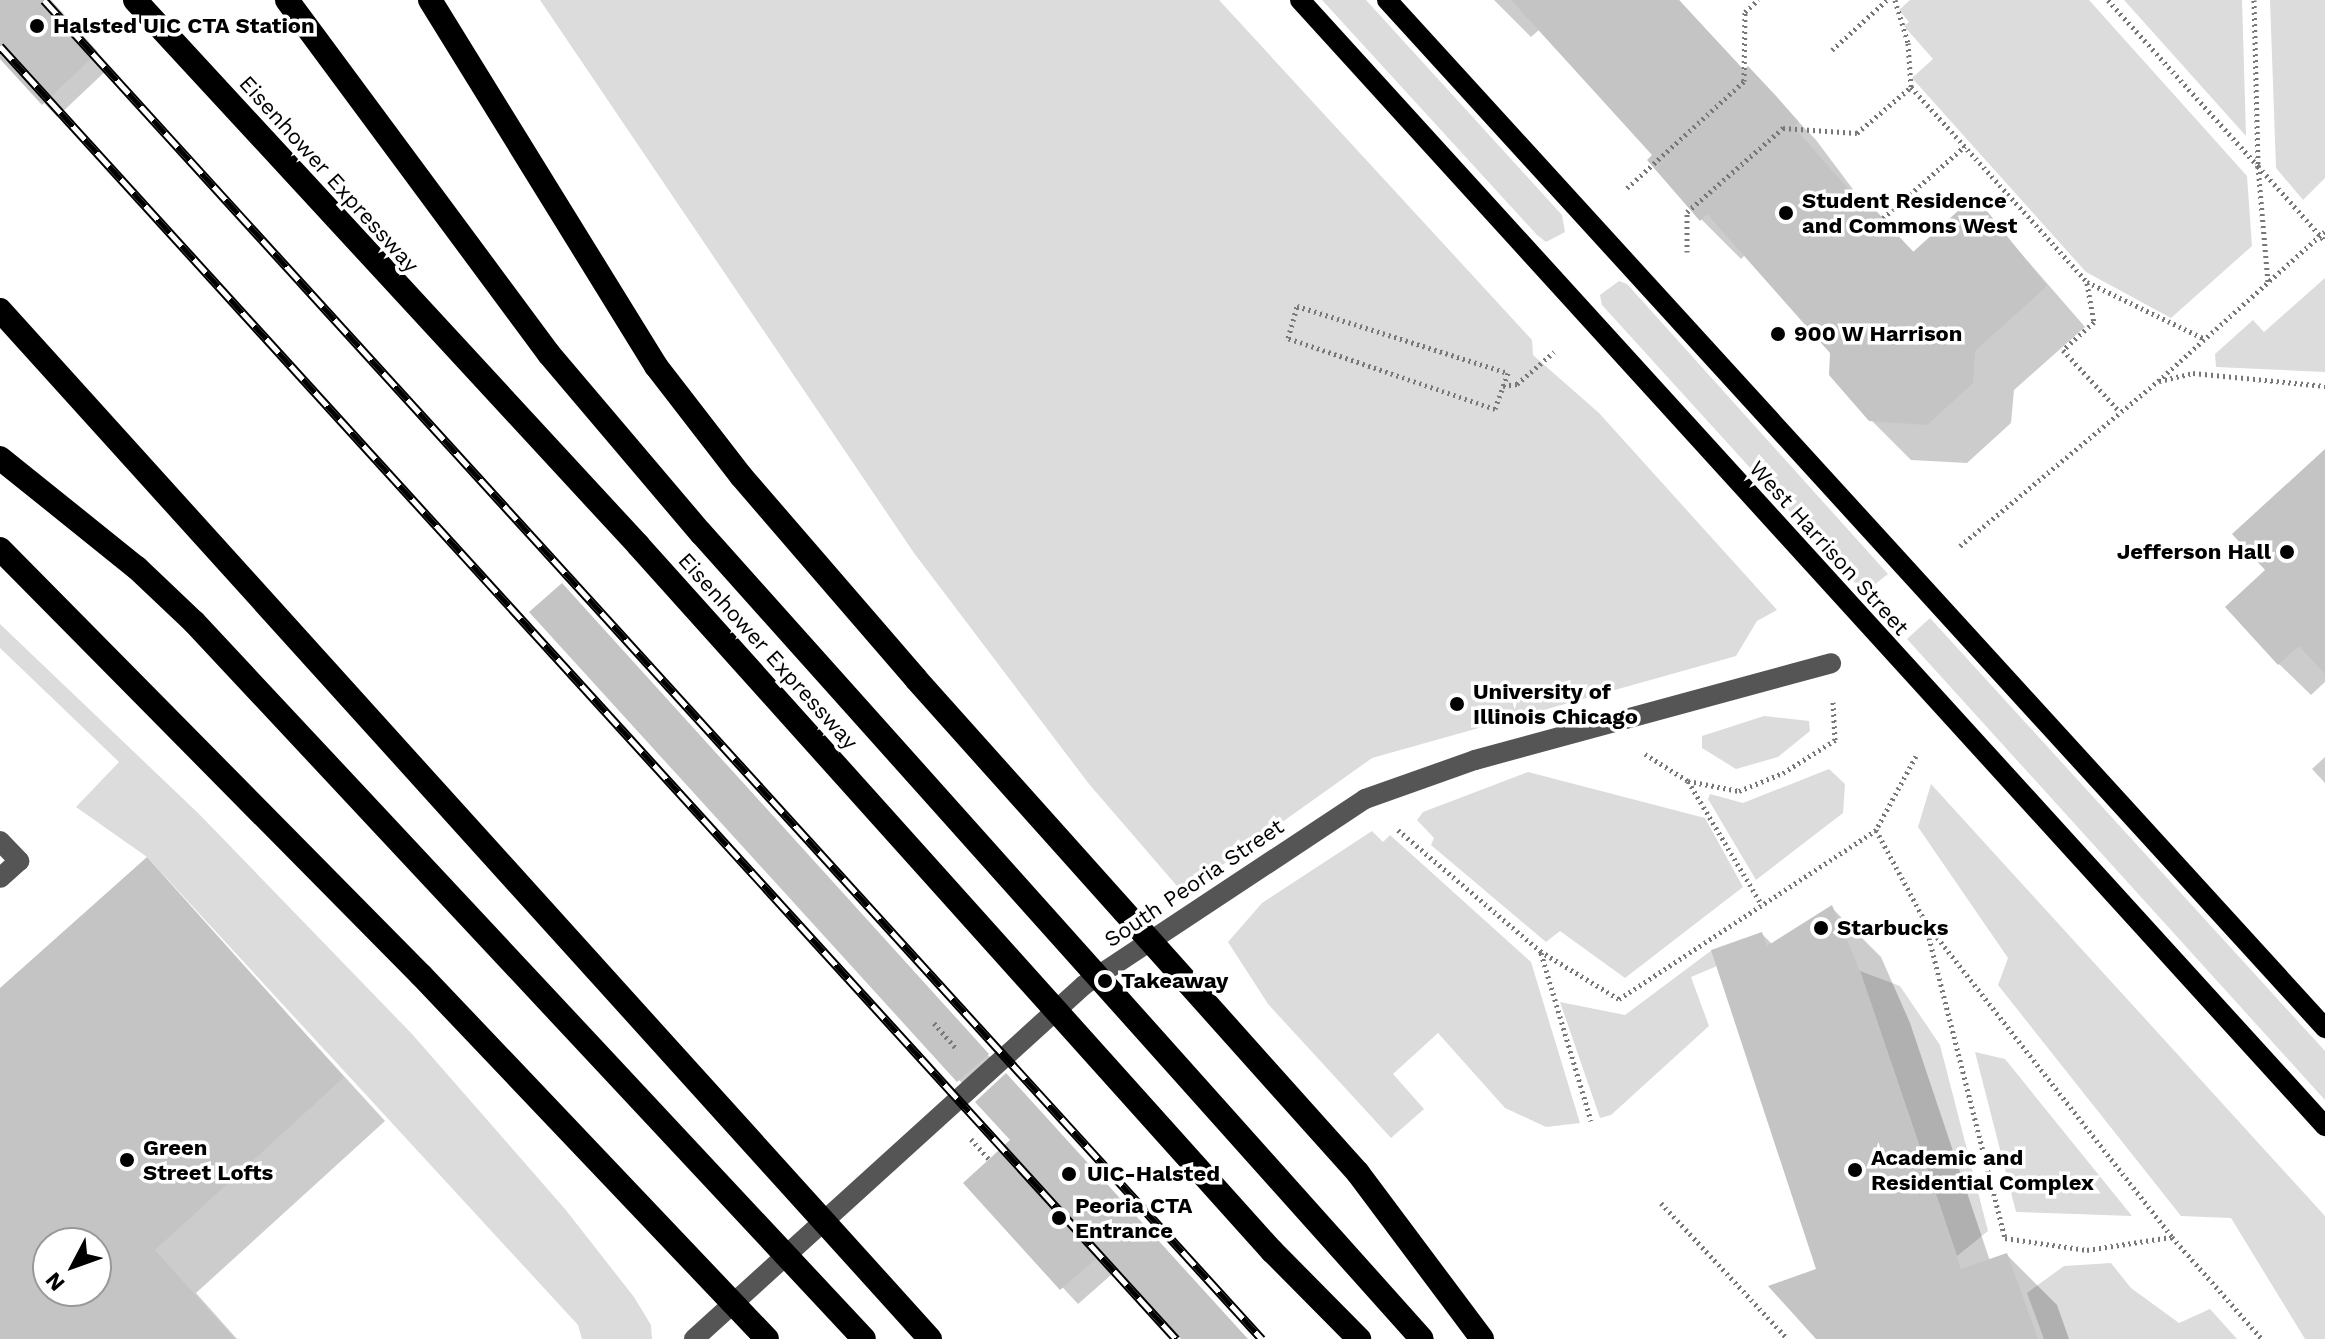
<!DOCTYPE html>
<style>
body{margin:0}
#map{position:relative;width:2325px;height:1339px;overflow:hidden;background:#fff;font-family:"Work Sans",sans-serif}
div>[style]{position:absolute}
.green>*{inset:0;background:#dcdcdc}
.shadow>*{inset:0;background:#0003}
.building>*{inset:0;background:#c4c4c4}
.path>*{height:5px;margin-top:-2.5px;transform-origin:0;background:repeating-linear-gradient(90deg,#777 0 2px,transparent 0 6px)}
.minor>*{height:20px;margin:-10px;padding:0 10px;transform-origin:10px;border-radius:10px;background:#555}
.major>*{height:20px;margin:-10px;padding:0 10px;transform-origin:10px;border-radius:10px;background:#000}
.highway>*{height:24px;margin:-12px;padding:0 12px;transform-origin:12px;border-radius:12px;background:#000}
.rail>*{height:9px;margin-top:-4.5px;transform-origin:0;background:repeating-linear-gradient(90deg,#fff 0 18px,#000 0 36px);box-sizing:border-box;border-block:2px solid #000}
.dots>*{width:22px;height:22px;translate:-50% -50%;box-sizing:border-box;border:4px solid #fff;border-radius:50%}
span{translate:-50% -50%;white-space:nowrap;text-align:center;line-height:1.15;-webkit-text-stroke:7px #fff;paint-order:stroke}
.poi-label{font-size:22px;color:#000;font-weight:700}
.left{translate:0 -50%;text-align:left}
.right{translate:-100% -50%;text-align:right}
.street-label{font-size:22px;color:#000}
.north{position:absolute;left:32px;top:1227px;width:80px;height:80px;box-sizing:border-box;background:#fff;border:2px solid #999;border-radius:50%;rotate:229deg;font-size:22px;font-weight:700;line-height:32px;text-align:center;color:#000}
.north::after{content:'';display:block;margin:auto;width:28px;height:36px;background:#000;clip-path:polygon(50% 0,100% 100%,50% 72%,0 100%)}
</style>
<div id="map">
<div class="green">
<i style="clip-path:polygon(540px 0,1219px 0,1532px 340px,1533px 355px,1599px 413px,1777px 610px,1757px 621px,1736px 656px,1372px 758px,1183px 893px,1089px 784px,914px 553px)"></i>
<i style="clip-path:polygon(1322px 0,1366px 0,1562px 215px,1565px 232px,1546px 242px,1537px 235px)"></i>
<i style="clip-path:polygon(1910px 0,2089px 0,2247px 176px,2252px 246px,2171px 318px,2086px 272px,1912px 78px,1933px 59px,1904px 26px,1909px 22px,1899px 10px)"></i>
<i style="clip-path:polygon(2124px 0,2242px 0,2246px 136px)"></i>
<i style="clip-path:polygon(2270px 0,2325px 0,2325px 178px,2303px 200px,2276px 168px)"></i>
<i style="clip-path:polygon(2325px 278px,2325px 372px,2216px 367px,2215px 354px,2253px 320px,2264px 332px)"></i>
<i style="clip-path:polygon(1619px 281px,1627px 284px,1888px 574px,1864px 593px,1602px 305px,1600px 295px)"></i>
<i style="clip-path:polygon(1930px 618px,2325px 1051px,2325px 1100px,1907px 639px)"></i>
<i style="clip-path:polygon(0 624px,199px 814px,412px 1034px,565px 1209px,634px 1297px,651px 1325px,652px 1339px,582px 1339px,578px 1325px,147px 857px,76px 807px,119px 762px,0 648px)"></i>
<i style="clip-path:polygon(1764px 716px,1809px 721px,1810px 731px,1778px 757px,1736px 769px,1702px 748px,1702px 736px)"></i>
<i style="clip-path:polygon(1829px 769px,1845px 784px,1843px 813px,1756px 880px,1708px 799px,1710px 794px,1743px 803px)"></i>
<i style="clip-path:polygon(1528px 772px,1705px 818px,1743px 887px,1625px 978px,1560px 931px,1546px 942px,1431px 845px,1434px 838px,1417px 820px,1423px 812px)"></i>
<i style="clip-path:polygon(1931px 784px,2325px 1216px,2325px 1339px,2305px 1339px,2231px 1218px,2181px 1216px,1998px 985px,2008px 958px,1918px 827px)"></i>
<i style="clip-path:polygon(1372px 831px,1383px 842px,1390px 835px,1531px 962px,1580px 1123px,1546px 1127px,1505px 1108px,1438px 1033px,1393px 1074px,1424px 1109px,1391px 1138px,1268px 1004px,1228px 942px,1262px 903px)"></i>
<i style="clip-path:polygon(1712px 950px,1717px 966px,1691px 977px,1709px 1026px,1611px 1115px,1600px 1118px,1560px 1002px,1625px 1015px)"></i>
<i style="clip-path:polygon(1860px 971px,1900px 986px,1940px 1045px,1988px 1231px,1957px 1256px)"></i>
<i style="clip-path:polygon(1975px 1052px,2005px 1059px,2132px 1216px,2016px 1212px)"></i>
<i style="clip-path:polygon(2111px 1263px,2131px 1288px,2179px 1323px,2210px 1309px,2237px 1339px,2044px 1339px,2027px 1293px,2064px 1266px)"></i>
</div>
<div class="shadow">
<i style="clip-path:polygon(0 0,50px 0,110px 67px,57px 117px,0 56px)"></i>
<i style="clip-path:polygon(1494px 0,1679px 0,1744px 72px,1748px 69px,1816px 140px,1861px 200px,1915px 253px,1986px 213px,2085px 327px,2014px 390px,2011px 423px,1967px 463px,1911px 460px,1870px 419px,1832px 352px,1745px 255px,1741px 259px,1702px 220px,1650px 160px,1655px 156px,1540px 29px,1531px 37px)"></i>
<i style="clip-path:polygon(2325px 452px,2325px 682px,2311px 695px,2279px 664px,2268px 570px)"></i>
<i style="clip-path:polygon(573px 597px,998px 1066px,970px 1092px,532px 612px)"></i>
<i style="clip-path:polygon(2325px 757px,2325px 783px,2312px 769px)"></i>
<i style="clip-path:polygon(evenodd,147px 860px,385px 1121px,196px 1293px,237px 1339px,0 1339px,0 990px,147px 860px,48px 1243px,96px 1243px,96px 1291px,48px 1291px,48px 1243px)"></i>
<i style="clip-path:polygon(1832px 908px,1881px 957px,1910px 1023px,1990px 1261px,2007px 1255px,2057px 1305px,2069px 1339px,1819px 1339px,1819px 1270px,1762px 934px,1773px 945px)"></i>
<i style="clip-path:polygon(1013px 1141px,1247px 1339px,1183px 1339px,1119px 1268px,1078px 1304px,966px 1183px)"></i>
</div>
<div class="building">
<i style="clip-path:polygon(0 0,51px 0,98px 52px,42px 105px,0 59px)"></i>
<i style="clip-path:polygon(1511px 0,1679px 0,1744px 70px,1748px 66px,1777px 97px,1799px 122px,1794px 127px,1858px 200px,1863px 196px,1913px 252px,1959px 210px,1987px 211px,2047px 286px,1975px 351px,1973px 383px,1927px 425px,1869px 421px,1829px 375px,1830px 353px,1707px 214px,1700px 221px,1647px 160px,1652px 155px)"></i>
<i style="clip-path:polygon(2325px 449px,2325px 674px,2299px 646px,2278px 665px,2225px 607px,2265px 570px,2232px 534px)"></i>
<i style="clip-path:polygon(562px 583px,989px 1054px,957px 1082px,529px 612px)"></i>
<i style="clip-path:polygon(evenodd,147px 857px,344px 1077px,155px 1250px,235px 1339px,0 1339px,0 988px,147px 857px,48px 1243px,96px 1243px,96px 1291px,48px 1291px,48px 1243px)"></i>
<i style="clip-path:polygon(1832px 905px,1860px 971px,1961px 1269px,2007px 1253px,2038px 1339px,1816px 1339px,1768px 1286px,1816px 1269px,1711px 950px,1762px 932px,1767px 946px)"></i>
<i style="clip-path:polygon(1006px 1073px,1248px 1339px,1181px 1339px,1103px 1253px,1060px 1290px,963px 1183px,1010px 1140px,975px 1102px)"></i>
</div>
<div class="path">
<i style="left:1895px;top:0;width:45px;rotate:73.2deg"></i>
<i style="left:1908px;top:43px;width:44px;rotate:86.1deg"></i>
<i style="left:1911px;top:87px;width:263px;rotate:47.9deg"></i>
<i style="left:2087px;top:282px;width:131px;rotate:25.8deg"></i>
<i style="left:2108px;top:0;width:224px;rotate:47.9deg"></i>
<i style="left:2258px;top:166px;width:116px;rotate:85.1deg"></i>
<i style="left:2254px;top:0;width:166px;rotate:88.6deg"></i>
<i style="left:2258px;top:166px;width:101px;rotate:48.2deg"></i>
<i style="left:1832px;top:50px;width:74px;rotate:-42.3deg"></i>
<i style="left:1627px;top:188px;width:159px;rotate:-42.4deg"></i>
<i style="left:1744px;top:81px;width:69px;rotate:-89.2deg"></i>
<i style="left:1745px;top:12px;width:18px;rotate:-43deg"></i>
<i style="left:1883px;top:218px;width:109px;rotate:-41.3deg"></i>
<i style="left:1687px;top:252px;width:40px;rotate:-90deg"></i>
<i style="left:1687px;top:212px;width:128px;rotate:-41.2deg"></i>
<i style="left:1783px;top:128px;width:74px;rotate:3.9deg"></i>
<i style="left:1857px;top:133px;width:71px;rotate:-40.4deg"></i>
<i style="left:2087px;top:283px;width:40px;rotate:80deg"></i>
<i style="left:2094px;top:322px;width:42px;rotate:137.9deg"></i>
<i style="left:2063px;top:350px;width:84px;rotate:47.4deg"></i>
<i style="left:1297px;top:306px;width:221px;rotate:17.6deg"></i>
<i style="left:1508px;top:373px;width:38px;rotate:110deg"></i>
<i style="left:1495px;top:409px;width:219px;rotate:-161.1deg"></i>
<i style="left:1288px;top:338px;width:33px;rotate:-74deg"></i>
<i style="left:2159px;top:381px;width:35px;rotate:-13deg"></i>
<i style="left:2193px;top:373px;width:133px;rotate:5.6deg"></i>
<i style="left:1503px;top:386px;width:14px;rotate:-8deg"></i>
<i style="left:1517px;top:384px;width:49px;rotate:-40.9deg"></i>
<i style="left:1960px;top:546px;width:258px;rotate:-39.8deg"></i>
<i style="left:2158px;top:381px;width:224px;rotate:-41.9deg"></i>
<i style="left:1645px;top:754px;width:51px;rotate:32.1deg"></i>
<i style="left:1688px;top:781px;width:52px;rotate:11.1deg"></i>
<i style="left:1739px;top:791px;width:48px;rotate:-22.2deg"></i>
<i style="left:1783px;top:773px;width:62px;rotate:-32.4deg"></i>
<i style="left:1835px;top:740px;width:38px;rotate:-93deg"></i>
<i style="left:1916px;top:756px;width:84px;rotate:118.4deg"></i>
<i style="left:1876px;top:830px;width:106px;rotate:61.7deg"></i>
<i style="left:1926px;top:923px;width:399px;rotate:51.9deg"></i>
<i style="left:2172px;top:1237px;width:136px;rotate:48.6deg"></i>
<i style="left:1688px;top:781px;width:144px;rotate:59.2deg"></i>
<i style="left:1398px;top:830px;width:187px;rotate:40.4deg"></i>
<i style="left:1540px;top:951px;width:92px;rotate:31.3deg"></i>
<i style="left:1619px;top:999px;width:308px;rotate:-33.3deg"></i>
<i style="left:1926px;top:926px;width:322px;rotate:75.8deg"></i>
<i style="left:2005px;top:1238px;width:83px;rotate:8.3deg"></i>
<i style="left:2087px;top:1250px;width:85px;rotate:-8.8deg"></i>
<i style="left:1541px;top:953px;width:175px;rotate:73.4deg"></i>
<i style="left:934px;top:1023px;width:35px;rotate:49deg"></i>
<i style="left:971px;top:1139px;width:27px;rotate:48deg"></i>
<i style="left:1661px;top:1203px;width:186px;rotate:47deg"></i>
</div>
<div class="minor">
<i style="left:0;top:841px;width:28px;rotate:46deg"></i>
<i style="left:19px;top:861px;width:25px;rotate:138deg"></i>
<i style="left:694px;top:1339px;width:527px;rotate:-42.23deg"></i>
<i style="left:1084px;top:985px;width:337px;rotate:-33.5deg"></i>
<i style="left:1365px;top:799px;width:117px;rotate:-19.5deg"></i>
<i style="left:1475px;top:760px;width:369px;rotate:-15.2deg"></i>
</div>
<div class="major">
<i style="left:1300px;top:0;width:1523px;rotate:47.69deg"></i>
<i style="left:1387px;top:0;width:1392px;rotate:47.62deg"></i>
</div>
<div class="highway">
<i style="left:135px;top:0;width:742px;rotate:47.29deg"></i>
<i style="left:638px;top:545px;width:949px;rotate:48.08deg"></i>
<i style="left:1272px;top:1251px;width:124px;rotate:45.3deg"></i>
<i style="left:287px;top:0;width:440px;rotate:53.5deg"></i>
<i style="left:549px;top:354px;width:235px;rotate:49.7deg"></i>
<i style="left:701px;top:533px;width:1081px;rotate:48.19deg"></i>
<i style="left:430px;top:0;width:430px;rotate:58.3deg"></i>
<i style="left:656px;top:366px;width:139px;rotate:52.3deg"></i>
<i style="left:741px;top:476px;width:268px;rotate:49.2deg"></i>
<i style="left:916px;top:679px;width:663px;rotate:48.18deg"></i>
<i style="left:1358px;top:1173px;width:207px;rotate:53.2deg"></i>
<i style="left:0;top:310px;width:1387px;rotate:47.89deg"></i>
<i style="left:0;top:458px;width:176px;rotate:38.8deg"></i>
<i style="left:137px;top:568px;width:79px;rotate:43.5deg"></i>
<i style="left:194px;top:622px;width:981px;rotate:46.94deg"></i>
<i style="left:0;top:549px;width:599px;rotate:45.34deg"></i>
<i style="left:421px;top:975px;width:502px;rotate:46.45deg"></i>
</div>
<div class="rail">
<i style="left:44px;top:0;width:1810px;rotate:47.71deg"></i>
<i style="left:0;top:46px;width:1748px;rotate:47.71deg"></i>
</div>
<div class="dots">
<i style="left:37px;top:26px;background:#000"></i>
<i style="left:1786px;top:213px;background:#000"></i>
<i style="left:1778px;top:334px;background:#000"></i>
<i style="left:2287px;top:552px;background:#000"></i>
<i style="left:1457px;top:704px;background:#000"></i>
<i style="left:1821px;top:928px;background:#000"></i>
<i style="left:1105px;top:981px;background:#000"></i>
<i style="left:127px;top:1160px;background:#000"></i>
<i style="left:1855px;top:1170px;background:#000"></i>
<i style="left:1069px;top:1174px;background:#000"></i>
<i style="left:1059px;top:1218px;background:#000"></i>
</div>
<div class="poi-label">
<span class="left" style="left:53px;top:26px">Halsted UIC CTA Station</span>
<span class="left" style="left:1802px;top:213px">Student Residence<br>and Commons West</span>
<span class="left" style="left:1794px;top:334px">900 W Harrison</span>
<span class="right" style="left:2271px;top:552px">Jefferson Hall</span>
<span class="left" style="left:1473px;top:704px">University of<br>Illinois Chicago</span>
<span class="left" style="left:1837px;top:928px">Starbucks</span>
<span class="left" style="left:1121px;top:981px">Takeaway</span>
<span class="left" style="left:143px;top:1160px">Green<br>Street Lofts</span>
<span class="left" style="left:1871px;top:1170px">Academic and<br>Residential Complex</span>
<span class="left" style="left:1087px;top:1174px">UIC-Halsted</span>
<span class="left" style="left:1075px;top:1218px">Peoria CTA<br>Entrance</span>
</div>
<div class="street-label">
<span style="left:329px;top:174px;rotate:48deg">Eisenhower Expressway</span>
<span style="left:1829px;top:548px;rotate:48deg">West Harrison Street</span>
<span style="left:768px;top:651px;rotate:48deg">Eisenhower Expressway</span>
<span style="left:1194px;top:883px;rotate:-34deg">South Peoria Street</span>
</div>
<div class="north">N</div>
</div>
